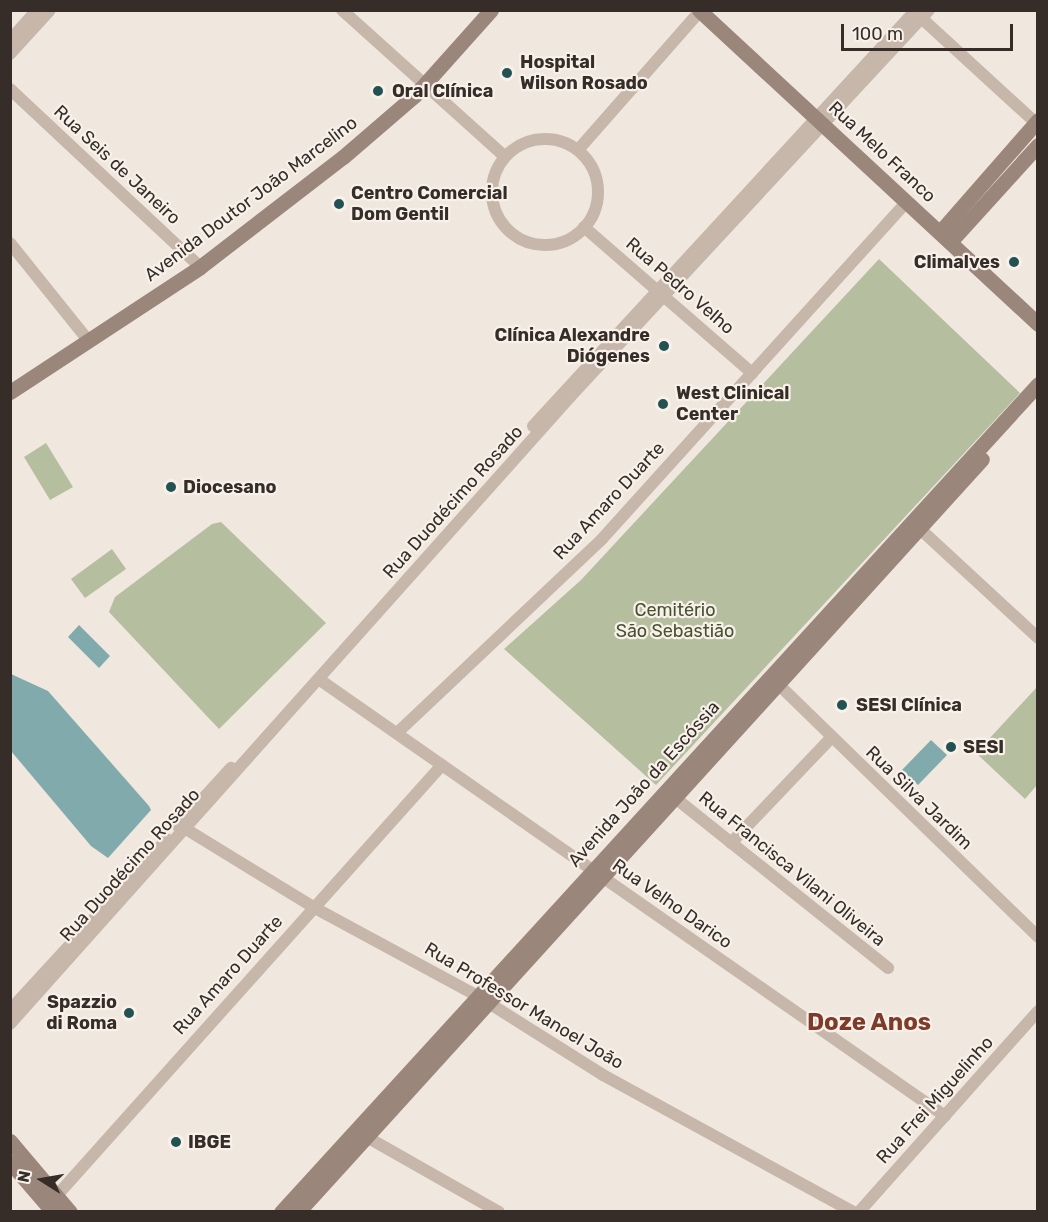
<!DOCTYPE html>
<meta charset="utf-8">
<style>
body{margin:0}
#map{position:relative;width:1048px;height:1222px;overflow:hidden;background:#f0e7de;font-family:Rubik,sans-serif}
div>[style]{position:absolute}
.green>*{inset:0;background:#b5be9f}
.water>*{inset:0;background:#80aaab}
.street>*{height:12px;margin:-6px;padding:0 6px;transform-origin:6px;border-radius:6px;background:#c7b7ab}
.street>.ring{margin:-6px;padding:0;box-sizing:content-box;background:none;border:12px solid #c7b7ab;border-radius:50%}
.secondary>*{height:15px;margin:-7.5px;padding:0 7.5px;transform-origin:7.5px;border-radius:7.5px;background:#9b867c}
.dots>*{width:16px;height:16px;translate:-50% -50%;box-sizing:border-box;border:3px solid #f8f1ea;border-radius:50%}
span{translate:-50% -50%;white-space:nowrap;text-align:center;line-height:1.15;-webkit-text-stroke:4.5px #f8f1ea;paint-order:stroke}
.poi-label{font-size:18px;color:#362d29;font-weight:700}
.left{translate:0 -50%;text-align:left}
.right{translate:-100% -50%;text-align:right}
.street-label{font-size:18px;color:#362d29}
.park-label{font-size:18px;color:#465230}
.district-label{font-size:24px;color:#7d3b2a;font-weight:700}
.frame{position:absolute;inset:0;border:12px solid #362d29;pointer-events:none}
.north{position:absolute;left:12px;top:1150px;width:60px;height:60px;-webkit-text-stroke:4px #f8f1ea;paint-order:stroke;rotate:281deg;font-size:16px;font-weight:700;line-height:24px;text-align:center;color:#362d29}
.north::after{content:'';display:block;margin:auto;width:21px;height:27px;background:#362d29;clip-path:polygon(50% 0,100% 100%,50% 72%,0 100%)}
.scale{position:absolute;left:841px;top:24px;width:172px;height:27px;box-sizing:border-box;border:3px solid #362d29;border-top:0;padding-left:8px;font-size:18px;line-height:21px;white-space:nowrap;color:#362d29;-webkit-text-stroke:4px #f8f1ea;paint-order:stroke}
</style>
<div id="map">
<div class="green">
<i style="clip-path:polygon(879px 259px,1020px 393px,656px 785px,504px 649px,581px 580px)"></i>
<i style="clip-path:polygon(46px 443px,73px 487px,50px 500px,24px 457px)"></i>
<i style="clip-path:polygon(221px 522px,326px 623px,219px 729px,109px 612px,115px 597px,212px 524px)"></i>
<i style="clip-path:polygon(112px 549px,126px 569px,85px 598px,71px 579px)"></i>
<i style="clip-path:polygon(1037px 687px,1037px 785px,1025px 799px,976px 753px)"></i>
</div>
<div class="water">
<i style="clip-path:polygon(79px 625px,110px 656px,99px 668px,68px 637px)"></i>
<i style="clip-path:polygon(11px 674px,48px 691px,149px 806px,151px 810px,108px 858px,91px 846px,11px 751px)"></i>
<i style="clip-path:polygon(931px 740px,947px 755px,918px 785px,902px 770px)"></i>
</div>
<div class="street">
<i style="left:342px;top:10px;width:219px;rotate:42deg"></i>
<i style="left:917px;top:14px;width:160px;rotate:42.5deg"></i>
<i style="left:10px;top:40px;width:40px;rotate:-48deg"></i>
<i style="left:10px;top:54px;width:59px;rotate:-47.7deg"></i>
<i style="left:10px;top:89px;width:260px;rotate:43.1deg"></i>
<i class="ring" style="left:492px;top:139px;width:94px;height:94px"></i>
<i style="left:578px;top:150px;width:186px;rotate:-48.7deg"></i>
<i style="left:584px;top:227px;width:223px;rotate:41deg"></i>
<i style="left:10px;top:243px;width:124px;rotate:51.2deg"></i>
<i style="left:533px;top:426px;width:565px;rotate:-47.37deg"></i>
<i style="left:919px;top:528px;width:162px;rotate:42.7deg"></i>
<i style="left:320px;top:680px;width:762px;rotate:34.9deg"></i>
<i style="left:778px;top:684px;width:363px;rotate:44.2deg"></i>
<i style="left:397px;top:733px;width:282px;rotate:-43.4deg"></i>
<i style="left:602px;top:539px;width:455px;rotate:-47.9deg"></i>
<i style="left:674px;top:797px;width:274px;rotate:38.6deg"></i>
<i style="left:178px;top:826px;width:79px;rotate:-47.6deg"></i>
<i style="left:181px;top:826px;width:155px;rotate:31.5deg"></i>
<i style="left:313px;top:907px;width:185px;rotate:28.4deg"></i>
<i style="left:476px;top:995px;width:150px;rotate:32.2deg"></i>
<i style="left:603px;top:1075px;width:285px;rotate:28.7deg"></i>
<i style="left:731px;top:843px;width:145px;rotate:-46.4deg"></i>
<i style="left:10px;top:1010px;width:232px;rotate:-47.4deg"></i>
<i style="left:10px;top:1024px;width:841px;rotate:-48.23deg"></i>
<i style="left:570px;top:397px;width:528px;rotate:-47.15deg"></i>
<i style="left:365px;top:1136px;width:154px;rotate:29.6deg"></i>
<i style="left:52px;top:1201px;width:585px;rotate:-48.19deg"></i>
<i style="left:859px;top:1212px;width:269px;rotate:-48.3deg"></i>
</div>
<div class="secondary">
<i style="left:699px;top:10px;width:462px;rotate:42.8deg"></i>
<i style="left:940px;top:232px;width:149px;rotate:-48.8deg"></i>
<i style="left:950px;top:242px;width:131px;rotate:-47.8deg"></i>
<i style="left:10px;top:392px;width:227px;rotate:-33.3deg"></i>
<i style="left:200px;top:267px;width:180px;rotate:-37.6deg"></i>
<i style="left:343px;top:157px;width:95px;rotate:-40.7deg"></i>
<i style="left:415px;top:95px;width:114px;rotate:-48.2deg"></i>
<i style="left:10px;top:1141px;width:93px;rotate:49.8deg"></i>
<i style="left:10px;top:1162px;width:66px;rotate:49.3deg"></i>
<i style="left:281px;top:1212px;width:1122px;rotate:-47.56deg"></i>
<i style="left:298px;top:1212px;width:1017px;rotate:-47.75deg"></i>
</div>
<div class="dots">
<i style="left:507px;top:73px;background:#235253"></i>
<i style="left:378px;top:91px;background:#235253"></i>
<i style="left:339px;top:204px;background:#235253"></i>
<i style="left:1014px;top:262px;background:#235253"></i>
<i style="left:664px;top:346px;background:#235253"></i>
<i style="left:663px;top:404px;background:#235253"></i>
<i style="left:171px;top:487px;background:#235253"></i>
<i style="left:842px;top:705px;background:#235253"></i>
<i style="left:951px;top:747px;background:#235253"></i>
<i style="left:129px;top:1013px;background:#235253"></i>
<i style="left:176px;top:1142px;background:#235253"></i>
</div>
<div class="poi-label">
<span class="left" style="left:520px;top:73px">Hospital<br>Wilson Rosado</span>
<span class="left" style="left:392px;top:91px">Oral Clínica</span>
<span class="left" style="left:351px;top:204px">Centro Comercial<br>Dom Gentil</span>
<span class="right" style="left:1000px;top:262px">Climalves</span>
<span class="right" style="left:650px;top:346px">Clínica Alexandre<br>Diógenes</span>
<span class="left" style="left:676px;top:404px">West Clinical<br>Center</span>
<span class="left" style="left:183px;top:487px">Diocesano</span>
<span class="left" style="left:856px;top:705px">SESI Clínica</span>
<span class="left" style="left:963px;top:747px">SESI</span>
<span class="right" style="left:117px;top:1013px">Spazzio<br>di Roma</span>
<span class="left" style="left:188px;top:1142px">IBGE</span>
</div>
<div class="street-label">
<span style="left:882px;top:152px;rotate:43deg">Rua Melo Franco</span>
<span style="left:117px;top:165px;rotate:43deg">Rua Seis de Janeiro</span>
<span style="left:251px;top:199px;rotate:-37deg">Avenida Doutor João Marcelino</span>
<span style="left:680px;top:286px;rotate:41deg">Rua Pedro Velho</span>
<span style="left:609px;top:501px;rotate:-47deg">Rua Amaro Duarte</span>
<span style="left:453px;top:502px;rotate:-48deg">Rua Duodécimo Rosado</span>
<span style="left:644px;top:784px;rotate:-48deg">Avenida João da Escóssia</span>
<span style="left:919px;top:798px;rotate:44deg">Rua Silva Jardim</span>
<span style="left:130px;top:865px;rotate:-48deg">Rua Duodécimo Rosado</span>
<span style="left:792px;top:869px;rotate:39deg">Rua Francisca Vilani Oliveira</span>
<span style="left:672px;top:904px;rotate:35deg">Rua Velho Darico</span>
<span style="left:228px;top:975px;rotate:-48deg">Rua Amaro Duarte</span>
<span style="left:524px;top:1006px;rotate:31deg">Rua Professor Manoel João</span>
<span style="left:935px;top:1100px;rotate:-48deg">Rua Frei Miguelinho</span>
</div>
<div class="park-label">
<span style="left:675px;top:621px">Cemitério<br>São Sebastião</span>
</div>
<div class="district-label">
<span style="left:869px;top:1023px">Doze Anos</span>
</div>
<div class="frame"></div>
<div class="north">N</div>
<div class="scale">100 m</div>
</div>
